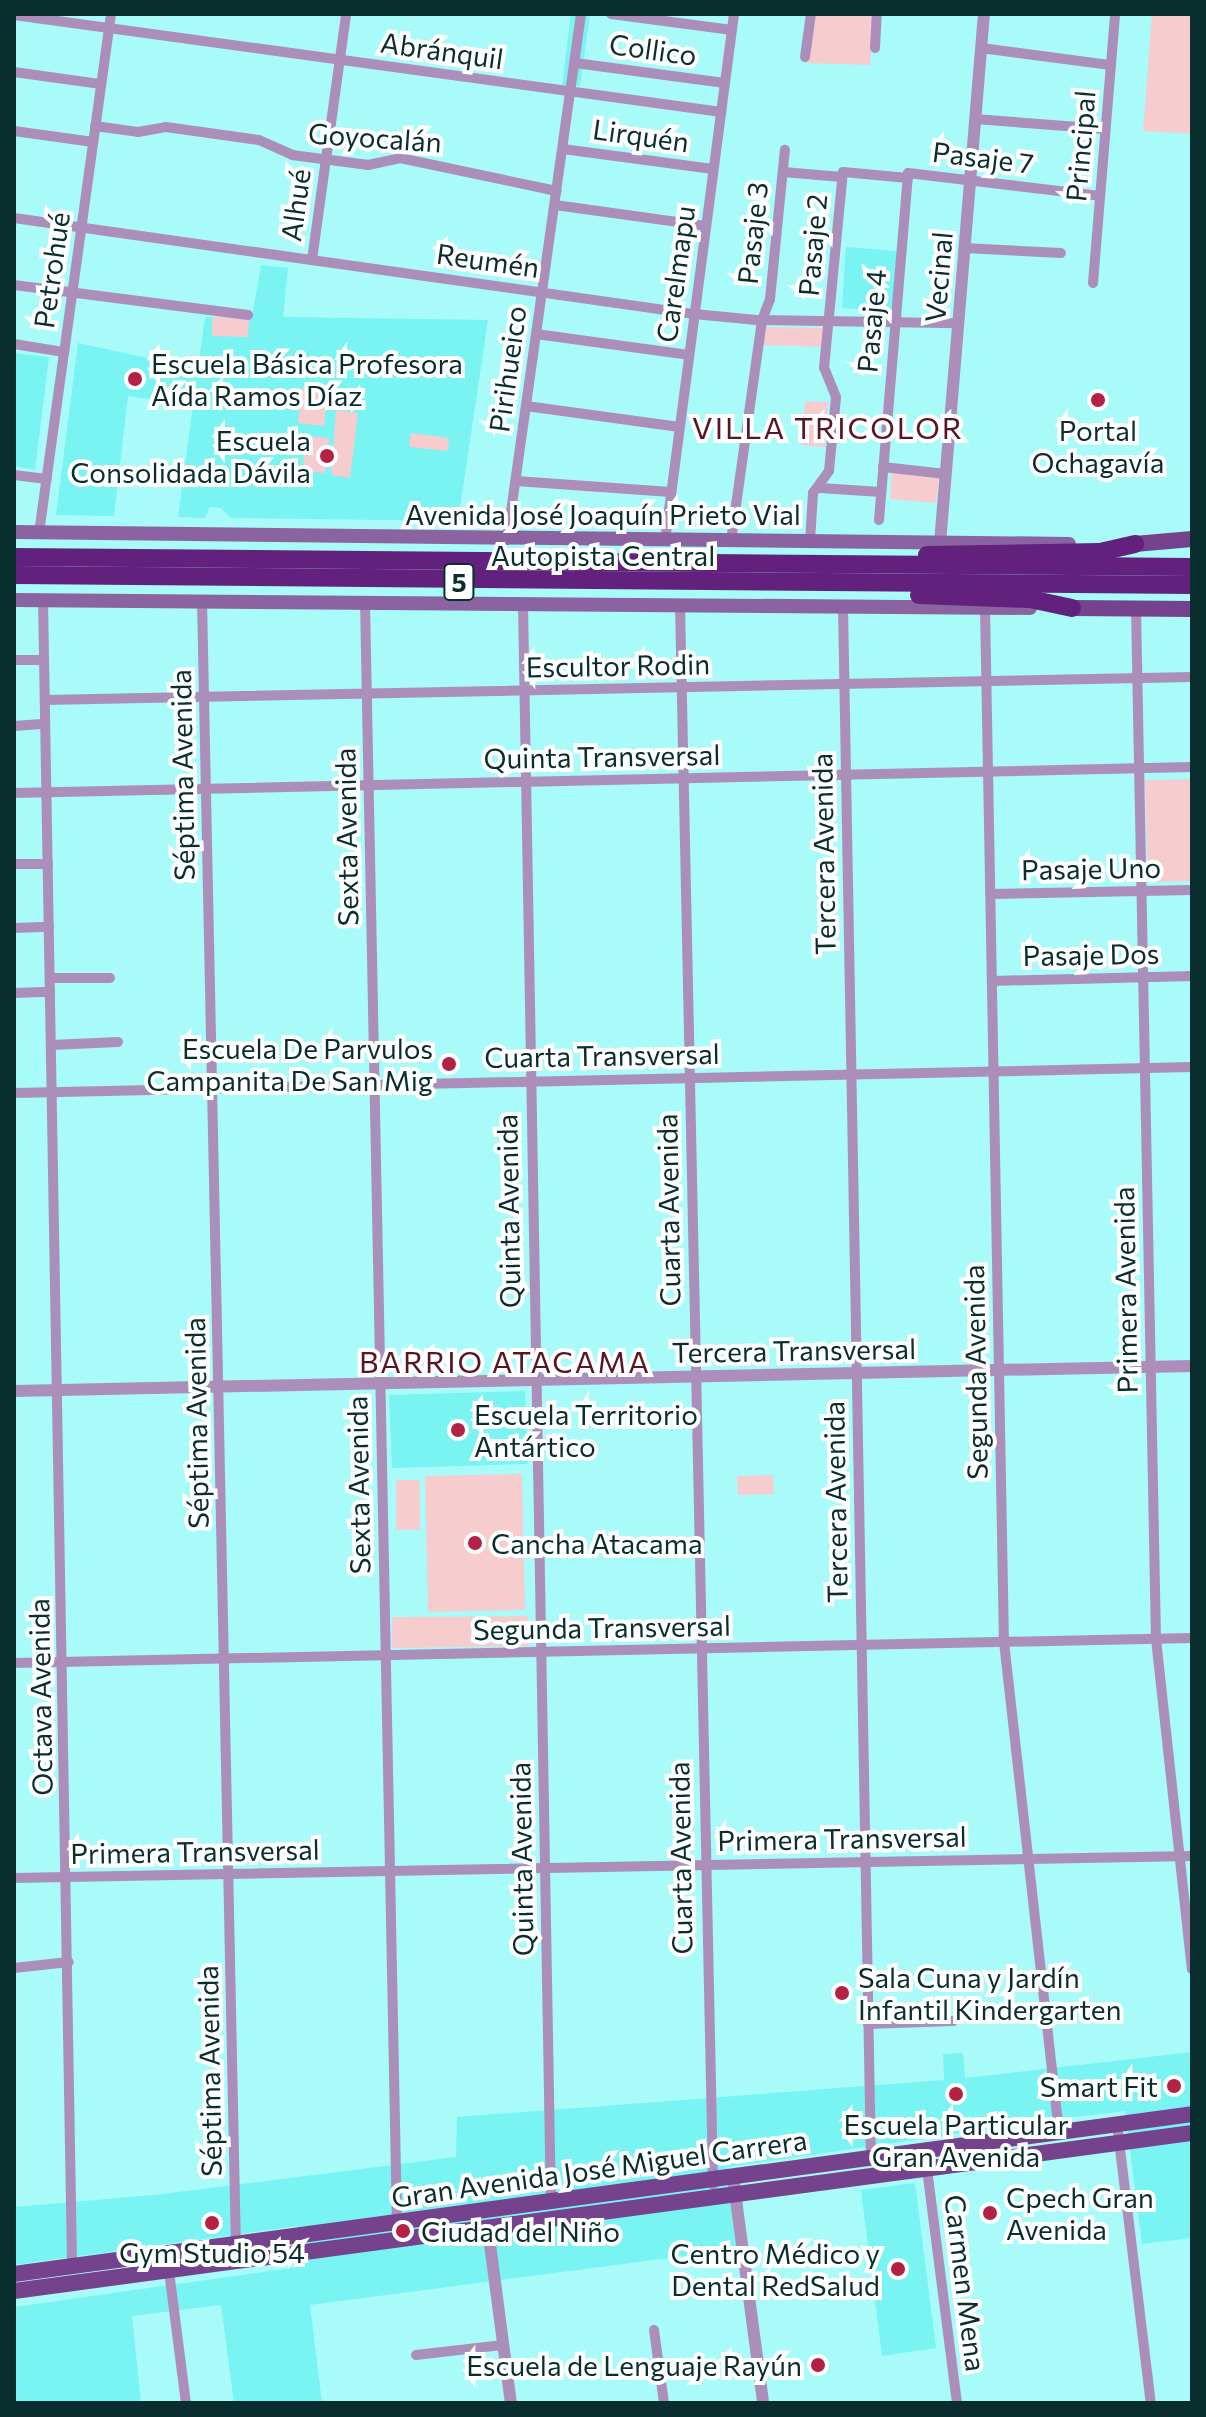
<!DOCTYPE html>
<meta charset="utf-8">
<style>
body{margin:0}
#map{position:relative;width:1206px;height:2417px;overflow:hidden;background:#a8fbf9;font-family:Commissioner,sans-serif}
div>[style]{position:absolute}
.built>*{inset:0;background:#79f4f2}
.green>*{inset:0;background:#f7ccce}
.minor>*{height:10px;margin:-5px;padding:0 5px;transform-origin:5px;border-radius:5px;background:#ab8fba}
.tertiary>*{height:12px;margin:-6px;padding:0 6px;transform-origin:6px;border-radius:6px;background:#ab8fba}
.secondary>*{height:14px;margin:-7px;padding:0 7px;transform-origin:7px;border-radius:7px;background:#8c63a1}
.primary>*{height:16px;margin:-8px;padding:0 8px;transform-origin:8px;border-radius:8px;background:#75428e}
.motorway>*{height:18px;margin:-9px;padding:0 9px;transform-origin:9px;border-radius:9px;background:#62217d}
.dots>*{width:22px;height:22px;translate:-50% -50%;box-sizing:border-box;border:4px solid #fff;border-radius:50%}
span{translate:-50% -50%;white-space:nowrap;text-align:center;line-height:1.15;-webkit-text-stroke:8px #fff;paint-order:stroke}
.shield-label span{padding:2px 6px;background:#fff;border:2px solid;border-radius:6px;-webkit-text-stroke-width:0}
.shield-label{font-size:26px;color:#092e2d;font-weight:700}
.street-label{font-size:28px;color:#092e2d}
.poi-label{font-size:28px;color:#092e2d}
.left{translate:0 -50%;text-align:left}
.right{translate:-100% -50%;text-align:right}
.neighbourhood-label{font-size:30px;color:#5a1523;letter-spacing:2px}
.frame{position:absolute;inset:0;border:16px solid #092e2d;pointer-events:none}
</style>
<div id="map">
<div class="built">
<i style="clip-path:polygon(571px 14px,590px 14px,580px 86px,562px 85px)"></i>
<i style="clip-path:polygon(846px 247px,897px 251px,892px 312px,842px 308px)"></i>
<i style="clip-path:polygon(261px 265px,288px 268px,283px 317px,488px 320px,458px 521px,231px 518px,221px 508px,210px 507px,205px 518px,178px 517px,193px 405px,128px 396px,114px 516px,56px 515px,78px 343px,198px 369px,205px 317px,252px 317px)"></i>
<i style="clip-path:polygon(14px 353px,49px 357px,35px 470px,14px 466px)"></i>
<i style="clip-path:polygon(525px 1391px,528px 1464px,392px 1468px,389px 1395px)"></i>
<i style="clip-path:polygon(1192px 2052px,1192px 2238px,1142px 2244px,1125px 2111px,1066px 2118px,727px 2167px,738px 2249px,310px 2305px,322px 2403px,234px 2403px,221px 2305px,132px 2316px,141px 2403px,14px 2403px,14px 2307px,305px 2266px,297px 2226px,14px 2265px,14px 2207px,154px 2195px,456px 2157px,457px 2117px,944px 2080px,943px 2054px,963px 2053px,965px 2078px)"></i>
<i style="clip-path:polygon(915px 2183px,936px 2348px,882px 2356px,861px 2190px)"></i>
</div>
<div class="green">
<i style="clip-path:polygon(813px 14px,874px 14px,870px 65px,807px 63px)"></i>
<i style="clip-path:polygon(1152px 14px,1192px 14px,1192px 134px,1143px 131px)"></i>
<i style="clip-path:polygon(212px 317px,249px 317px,248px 337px,212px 336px)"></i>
<i style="clip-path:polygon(764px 327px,825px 328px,823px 347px,762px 345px)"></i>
<i style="clip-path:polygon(302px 387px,328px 390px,324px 426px,298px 423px)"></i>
<i style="clip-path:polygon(805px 401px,828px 402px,825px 447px,801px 445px)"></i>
<i style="clip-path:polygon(336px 410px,358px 413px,350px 478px,331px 475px)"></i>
<i style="clip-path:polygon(411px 433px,449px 438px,448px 451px,409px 447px)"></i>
<i style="clip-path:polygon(307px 436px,329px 438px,325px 473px,302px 471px)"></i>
<i style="clip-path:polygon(892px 472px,939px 477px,936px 503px,890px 499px)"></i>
<i style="clip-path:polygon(1192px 779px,1192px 881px,1148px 882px,1145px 780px)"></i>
<i style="clip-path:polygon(522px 1474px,525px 1610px,428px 1612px,425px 1476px)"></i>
<i style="clip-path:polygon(773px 1475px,774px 1494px,738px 1495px,737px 1476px)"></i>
<i style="clip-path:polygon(396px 1480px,420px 1480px,420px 1530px,396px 1530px)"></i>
<i style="clip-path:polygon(528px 1616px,529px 1646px,392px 1648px,392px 1617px)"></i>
</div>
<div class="minor">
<i style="left:611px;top:14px;width:122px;rotate:7.5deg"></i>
<i style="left:14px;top:15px;width:714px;rotate:7.81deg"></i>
<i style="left:875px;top:48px;width:34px;rotate:-87deg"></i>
<i style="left:981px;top:48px;width:131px;rotate:7.5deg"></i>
<i style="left:805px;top:57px;width:43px;rotate:-82.1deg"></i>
<i style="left:575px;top:63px;width:151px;rotate:7.6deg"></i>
<i style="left:14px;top:72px;width:88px;rotate:7.9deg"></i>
<i style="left:975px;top:119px;width:130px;rotate:4.4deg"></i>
<i style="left:95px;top:126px;width:43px;rotate:7.9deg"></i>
<i style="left:138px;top:132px;width:28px;rotate:-10deg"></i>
<i style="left:166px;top:127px;width:94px;rotate:8deg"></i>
<i style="left:259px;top:140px;width:36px;rotate:24deg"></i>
<i style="left:292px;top:155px;width:77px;rotate:7.5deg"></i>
<i style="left:368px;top:165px;width:33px;rotate:-12deg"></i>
<i style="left:400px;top:158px;width:160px;rotate:11.9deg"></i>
<i style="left:14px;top:131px;width:80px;rotate:7.9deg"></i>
<i style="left:563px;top:149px;width:151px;rotate:7.6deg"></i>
<i style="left:783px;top:172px;width:59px;rotate:4.8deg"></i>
<i style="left:555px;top:205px;width:152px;rotate:7.9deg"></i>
<i style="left:14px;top:218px;width:687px;rotate:8.04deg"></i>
<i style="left:694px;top:314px;width:63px;rotate:5.4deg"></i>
<i style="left:757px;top:320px;width:201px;rotate:0.9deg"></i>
<i style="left:964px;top:248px;width:97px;rotate:3deg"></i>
<i style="left:312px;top:260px;width:248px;rotate:-82.1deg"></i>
<i style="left:1093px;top:283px;width:270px;rotate:-85.3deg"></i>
<i style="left:14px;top:285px;width:236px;rotate:7.3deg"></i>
<i style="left:536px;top:334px;width:154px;rotate:7.8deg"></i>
<i style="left:14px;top:344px;width:51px;rotate:9.1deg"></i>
<i style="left:526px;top:406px;width:155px;rotate:7.8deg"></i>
<i style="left:883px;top:467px;width:63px;rotate:6.3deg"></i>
<i style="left:14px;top:475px;width:33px;rotate:7deg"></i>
<i style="left:516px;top:481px;width:155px;rotate:4.1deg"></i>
<i style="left:820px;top:488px;width:61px;rotate:3.8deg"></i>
<i style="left:879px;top:520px;width:348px;rotate:-85.2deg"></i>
<i style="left:908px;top:173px;width:193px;rotate:6.8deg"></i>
<i style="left:39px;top:533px;width:524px;rotate:-82.1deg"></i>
<i style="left:507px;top:540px;width:531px;rotate:-81.99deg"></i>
<i style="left:665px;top:541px;width:531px;rotate:-82.54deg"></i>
<i style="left:731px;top:541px;width:223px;rotate:-82deg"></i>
<i style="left:762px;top:320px;width:22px;rotate:-69deg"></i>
<i style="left:770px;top:299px;width:150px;rotate:-84.3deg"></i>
<i style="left:810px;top:542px;width:49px;rotate:-86.5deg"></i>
<i style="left:813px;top:493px;width:27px;rotate:-54deg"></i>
<i style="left:829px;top:471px;width:74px;rotate:-84.6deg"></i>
<i style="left:836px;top:397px;width:31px;rotate:-112deg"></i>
<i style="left:824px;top:368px;width:197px;rotate:-84.5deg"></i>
<i style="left:843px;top:172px;width:65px;rotate:5.3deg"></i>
<i style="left:43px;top:600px;width:1666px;rotate:89deg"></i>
<i style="left:202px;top:600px;width:1644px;rotate:88.82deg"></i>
<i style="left:365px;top:602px;width:1620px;rotate:88.87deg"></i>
<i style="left:523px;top:604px;width:1597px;rotate:89deg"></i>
<i style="left:680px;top:604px;width:1581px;rotate:88.8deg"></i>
<i style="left:843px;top:606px;width:1552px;rotate:88.97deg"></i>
<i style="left:985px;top:607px;width:1035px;rotate:88.95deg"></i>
<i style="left:1004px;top:1642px;width:493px;rotate:83.6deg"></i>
<i style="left:1136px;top:608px;width:1031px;rotate:88.89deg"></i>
<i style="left:1156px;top:1639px;width:332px;rotate:83.8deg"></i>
<i style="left:14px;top:660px;width:30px"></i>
<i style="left:45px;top:700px;width:1147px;rotate:-1.15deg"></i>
<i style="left:14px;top:726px;width:31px;rotate:-4deg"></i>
<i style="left:14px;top:793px;width:1178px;rotate:-1.26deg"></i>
<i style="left:14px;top:864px;width:34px"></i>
<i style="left:990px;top:894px;width:202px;rotate:-1.1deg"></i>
<i style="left:14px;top:928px;width:35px;rotate:-2deg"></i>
<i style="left:50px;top:978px;width:60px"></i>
<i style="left:992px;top:981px;width:200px;rotate:-1.4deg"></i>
<i style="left:14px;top:993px;width:36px;rotate:-2deg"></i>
<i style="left:51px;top:1045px;width:67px;rotate:-2.6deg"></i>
<i style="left:14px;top:1093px;width:1178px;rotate:-1.26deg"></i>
<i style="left:14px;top:1663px;width:1178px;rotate:-1.22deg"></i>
<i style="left:14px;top:1878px;width:1178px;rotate:-1.07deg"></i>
<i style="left:14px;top:1968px;width:55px;rotate:-6.2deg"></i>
<i style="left:868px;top:2024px;width:85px;rotate:-2deg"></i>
<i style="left:1117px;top:2124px;width:281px;rotate:83.1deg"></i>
<i style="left:927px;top:2169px;width:236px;rotate:82.7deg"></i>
<i style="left:169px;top:2271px;width:133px;rotate:82.7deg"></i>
<i style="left:654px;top:2330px;width:74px;rotate:82.2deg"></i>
<i style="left:416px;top:2355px;width:88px;rotate:-6.6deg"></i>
</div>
<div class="tertiary">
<i style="left:940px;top:543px;width:531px;rotate:-85.25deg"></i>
<i style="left:14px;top:1391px;width:1178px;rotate:-1.22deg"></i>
<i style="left:733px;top:2177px;width:228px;rotate:82.4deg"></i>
<i style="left:488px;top:2229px;width:176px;rotate:82.5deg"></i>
</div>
<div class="secondary">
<i style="left:14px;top:532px;width:1055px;rotate:0.65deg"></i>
<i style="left:14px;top:600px;width:1016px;rotate:0.45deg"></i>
</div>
<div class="primary">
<i style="left:1135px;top:544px;width:57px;rotate:-5deg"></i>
<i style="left:1072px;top:608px;width:120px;rotate:0.5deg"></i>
<i style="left:14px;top:2274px;width:1189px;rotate:-7.73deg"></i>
<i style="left:14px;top:2291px;width:1189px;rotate:-7.64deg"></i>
</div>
<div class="motorway">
<i style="left:927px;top:555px;width:173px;rotate:-1deg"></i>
<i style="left:1100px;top:552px;width:36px;rotate:-13deg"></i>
<i style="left:14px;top:557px;width:1178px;rotate:0.49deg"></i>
<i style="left:14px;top:575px;width:1178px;rotate:0.49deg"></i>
<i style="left:919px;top:595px;width:111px;rotate:2.1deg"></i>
<i style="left:1030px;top:599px;width:43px;rotate:12.1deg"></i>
</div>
<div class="dots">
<i style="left:135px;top:379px;background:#b32144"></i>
<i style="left:1098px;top:400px;background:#b32144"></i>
<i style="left:327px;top:456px;background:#b32144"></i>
<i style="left:449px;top:1064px;background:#b32144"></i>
<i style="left:458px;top:1430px;background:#b32144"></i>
<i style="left:475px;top:1543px;background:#b32144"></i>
<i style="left:842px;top:1993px;background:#b32144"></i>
<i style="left:1174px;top:2086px;background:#b32144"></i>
<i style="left:956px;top:2094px;background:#b32144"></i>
<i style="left:990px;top:2213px;background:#b32144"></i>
<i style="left:212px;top:2223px;background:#b32144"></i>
<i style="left:403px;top:2231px;background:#b32144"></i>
<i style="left:898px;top:2269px;background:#b32144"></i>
<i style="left:818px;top:2365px;background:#b32144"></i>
</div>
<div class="shield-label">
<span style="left:459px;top:582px">5</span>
</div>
<div class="street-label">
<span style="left:653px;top:49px;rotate:8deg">Collico</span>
<span style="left:442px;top:50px;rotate:8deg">Abránquil</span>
<span style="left:641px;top:135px;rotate:8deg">Lirquén</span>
<span style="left:375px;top:137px;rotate:4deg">Goyocalán</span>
<span style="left:1080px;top:146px;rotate:-85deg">Principal</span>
<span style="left:983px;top:157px;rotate:7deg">Pasaje 7</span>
<span style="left:295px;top:205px;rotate:-82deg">Alhué</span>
<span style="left:752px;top:233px;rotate:-84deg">Pasaje 3</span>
<span style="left:812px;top:245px;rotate:-85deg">Pasaje 2</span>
<span style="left:488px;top:260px;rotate:8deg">Reumén</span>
<span style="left:51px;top:270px;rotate:-82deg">Petrohué</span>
<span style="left:675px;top:274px;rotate:-82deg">Carelmapu</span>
<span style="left:938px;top:277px;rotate:-85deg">Vecinal</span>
<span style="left:871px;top:321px;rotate:-85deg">Pasaje 4</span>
<span style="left:507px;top:369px;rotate:-82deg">Pirihueico</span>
<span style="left:603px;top:514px">Avenida José Joaquín Prieto Vial</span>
<span style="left:603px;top:555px">Autopista Central</span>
<span style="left:618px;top:665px;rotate:-1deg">Escultor Rodin</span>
<span style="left:602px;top:756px;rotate:-1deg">Quinta Transversal</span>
<span style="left:182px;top:775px;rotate:-91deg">Séptima Avenida</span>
<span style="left:346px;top:837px;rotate:-91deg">Sexta Avenida</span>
<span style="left:823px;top:854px;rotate:-91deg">Tercera Avenida</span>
<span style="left:1091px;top:868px;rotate:-1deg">Pasaje Uno</span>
<span style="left:1091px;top:954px;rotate:-1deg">Pasaje Dos</span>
<span style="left:602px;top:1055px;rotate:-1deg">Cuarta Transversal</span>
<span style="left:668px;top:1210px;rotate:-91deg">Cuarta Avenida</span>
<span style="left:508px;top:1211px;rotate:-91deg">Quinta Avenida</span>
<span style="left:1125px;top:1290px;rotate:-91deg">Primera Avenida</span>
<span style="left:794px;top:1350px;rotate:-1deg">Tercera Transversal</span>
<span style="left:975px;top:1372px;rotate:-91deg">Segunda Avenida</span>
<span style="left:196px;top:1423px;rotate:-91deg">Séptima Avenida</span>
<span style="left:358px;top:1485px;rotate:-91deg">Sexta Avenida</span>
<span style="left:835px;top:1502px;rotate:-91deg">Tercera Avenida</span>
<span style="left:602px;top:1627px;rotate:-1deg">Segunda Transversal</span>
<span style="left:40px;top:1697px;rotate:-91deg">Octava Avenida</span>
<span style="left:842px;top:1838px;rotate:-1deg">Primera Transversal</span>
<span style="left:195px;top:1851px;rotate:-1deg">Primera Transversal</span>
<span style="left:680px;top:1858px;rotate:-91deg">Cuarta Avenida</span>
<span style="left:521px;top:1859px;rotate:-91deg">Quinta Avenida</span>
<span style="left:209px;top:2071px;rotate:-91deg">Séptima Avenida</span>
<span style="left:599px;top:2168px;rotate:-8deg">Gran Avenida José Miguel Carrera</span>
<span style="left:966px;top:2283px;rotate:83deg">Carmen Mena</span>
</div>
<div class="poi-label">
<span class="left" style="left:151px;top:379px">Escuela Básica Profesora<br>Aída Ramos Díaz</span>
<span style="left:1098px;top:446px">Portal<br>Ochagavía</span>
<span class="right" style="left:311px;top:456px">Escuela<br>Consolidada Dávila</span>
<span class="right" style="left:433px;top:1064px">Escuela De Parvulos<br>Campanita De San Mig</span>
<span class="left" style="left:474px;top:1430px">Escuela Territorio<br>Antártico</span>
<span class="left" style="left:491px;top:1543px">Cancha Atacama</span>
<span class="left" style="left:858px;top:1993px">Sala Cuna y Jardín<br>Infantil Kindergarten</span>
<span class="right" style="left:1158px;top:2086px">Smart Fit</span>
<span style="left:956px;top:2140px">Escuela Particular<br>Gran Avenida</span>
<span class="left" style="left:1006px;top:2213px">Cpech Gran<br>Avenida</span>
<span class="left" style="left:421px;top:2231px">Ciudad del Niño</span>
<span style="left:212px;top:2252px">Gym Studio 54</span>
<span class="right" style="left:880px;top:2269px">Centro Médico y<br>Dental RedSalud</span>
<span class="right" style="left:802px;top:2365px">Escuela de Lenguaje Rayún</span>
</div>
<div class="neighbourhood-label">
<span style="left:828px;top:427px">VILLA TRICOLOR</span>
<span style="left:505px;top:1361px">BARRIO ATACAMA</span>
</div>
<div class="frame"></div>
</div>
